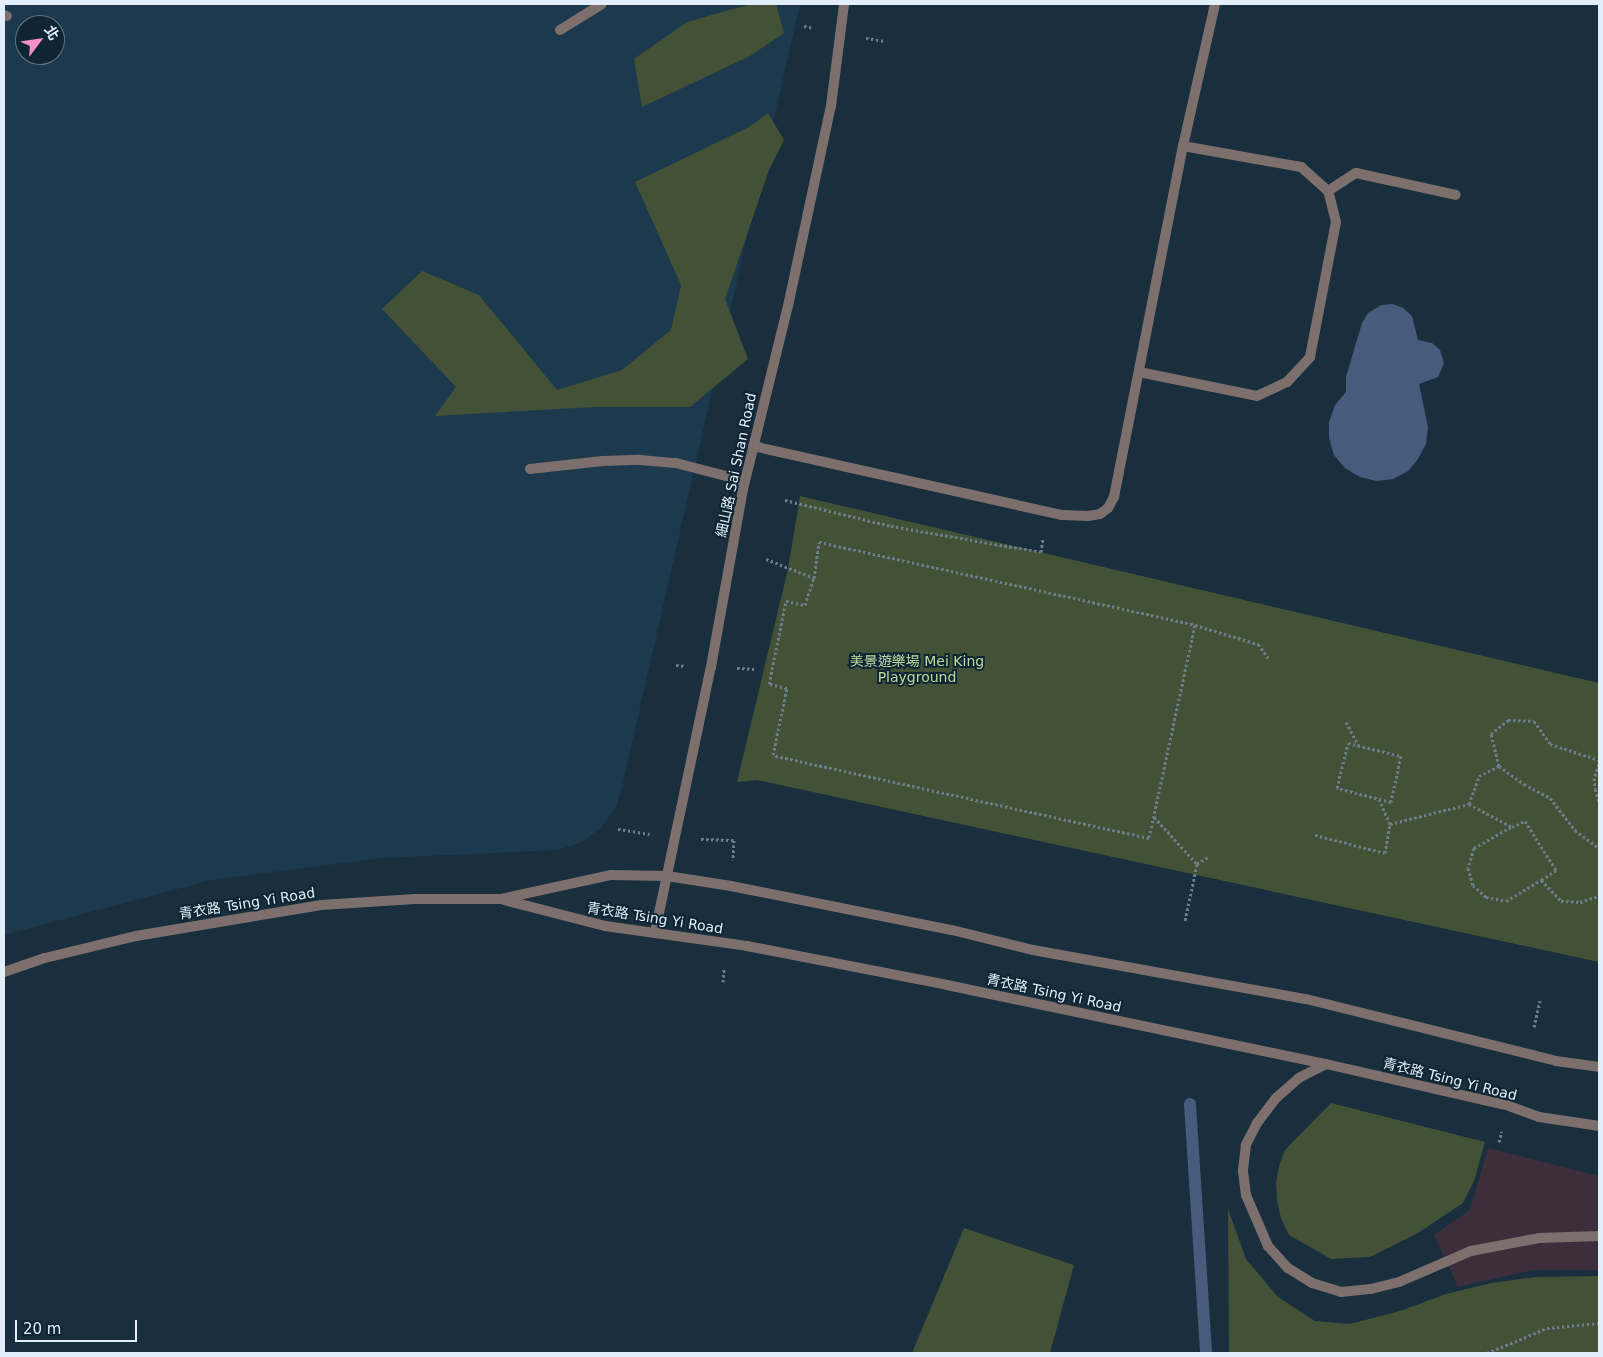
<!DOCTYPE html>
<meta charset="utf-8">
<style>
body{margin:0}
#map{position:relative;width:1603px;height:1357px;overflow:hidden;background:#192f3e;font-family:"DejaVu Sans","Noto Sans TC",sans-serif}
div>[style]{position:absolute}
.commercial>*{inset:0;background:#3d2e3b}
.built>*{inset:0;background:#1d394d}
.green>*{inset:0;background:#435136}
.water>*{inset:0;background:#475b7c}
.stream>*{height:12px;margin:-6px;padding:0 6px;transform-origin:6px;border-radius:6px;background:#475b7c}
.path>*{height:3px;margin-top:-1.5px;transform-origin:0;background:repeating-linear-gradient(90deg,#6c7e8b 0 2.5px,transparent 0 5px)}
.lane>*{height:10px;margin:-5px;padding:0 5px;transform-origin:5px;border-radius:5px;background:#7d706c}
.street>*{height:10px;margin:-5px;padding:0 5px;transform-origin:5px;border-radius:5px;background:#7d706c}
span{translate:-50% -50%;white-space:nowrap;text-align:center;line-height:1.15;-webkit-text-stroke:4px #0f2534;paint-order:stroke}
.street-label{font-size:14px;color:#e2effa}
.park-label{font-size:14px;color:#bcdc9f}
.frame{position:absolute;inset:0;border:5px solid #e2effa;pointer-events:none}
.north{position:absolute;left:15px;top:15px;width:50px;height:50px;box-sizing:border-box;background:#0f2534;border:1px solid #637683;border-radius:50%;rotate:59deg;font-size:14px;font-weight:700;line-height:20px;text-align:center;color:#e2effa}
.north::after{content:'';display:block;margin:auto;width:18px;height:22px;background:#f890cb;clip-path:polygon(50% 0,100% 100%,50% 72%,0 100%)}
.scale{position:absolute;left:15px;top:1320px;width:122px;height:22px;box-sizing:border-box;border:2px solid #e2effa;border-top:0;padding-left:6px;font-size:15px;line-height:18px;white-space:nowrap;color:#e2effa;-webkit-text-stroke:4px #0f2534;paint-order:stroke}
</style>
<div id="map">
<div class="commercial">
<i style="clip-path:polygon(1488px 1148px,1599px 1176px,1599px 1270px,1533px 1270px,1458px 1287px,1434px 1235px,1470px 1210px)"></i>
</div>
<div class="built">
<i style="clip-path:polygon(evenodd,4px 4px,800px 4px,622px 787px,616px 807px,601px 828px,580px 843px,557px 850px,382px 858px,211px 880px,4px 935px,4px 4px,25px 25px,55px 25px,55px 55px,25px 55px,25px 25px)"></i>
</div>
<div class="green">
<i style="clip-path:polygon(751px 4px,776px 4px,784px 33px,750px 56px,642px 107px,634px 59px,687px 22px)"></i>
<i style="clip-path:polygon(768px 113px,784px 140px,769px 170px,725px 299px,748px 359px,690px 407px,594px 407px,435px 416px,456px 387px,382px 309px,422px 271px,479px 295px,557px 390px,622px 370px,671px 330px,681px 285px,635px 182px,749px 127px)"></i>
<i style="clip-path:polygon(800px 496px,1599px 683px,1599px 962px,757px 780px,737px 782px,788px 569px)"></i>
<i style="clip-path:polygon(1331px 1103px,1485px 1142px,1474px 1181px,1463px 1203px,1418px 1233px,1370px 1257px,1331px 1259px,1289px 1235px,1281px 1218px,1277px 1201px,1276px 1182px,1279px 1166px,1285px 1150px)"></i>
<i style="clip-path:polygon(1228px 1209px,1246px 1259px,1278px 1297px,1315px 1321px,1350px 1324px,1400px 1311px,1446px 1294px,1491px 1283px,1536px 1277px,1599px 1276px,1599px 1353px,1229px 1353px)"></i>
<i style="clip-path:polygon(964px 1228px,1074px 1265px,1050px 1353px,912px 1353px)"></i>
</div>
<div class="water">
<i style="clip-path:polygon(1393px 304px,1403px 308px,1412px 316px,1418px 340px,1432px 343px,1440px 350px,1444px 363px,1438px 377px,1419px 384px,1428px 427px,1426px 444px,1418px 459px,1408px 471px,1393px 479px,1377px 481px,1360px 477px,1345px 468px,1334px 455px,1329px 438px,1329px 422px,1335px 405px,1346px 392px,1346px 377px,1362px 323px,1368px 313px,1381px 305px)"></i>
</div>
<div class="stream">
<i style="left:1190px;top:1104px;width:250px;rotate:86.3deg"></i>
</div>
<div class="path">
<i style="left:804px;top:26px;width:9px;rotate:13deg"></i>
<i style="left:866px;top:38px;width:20px;rotate:9deg"></i>
<i style="left:785px;top:500px;width:109px;rotate:13.8deg"></i>
<i style="left:891px;top:526px;width:152px;rotate:9.8deg"></i>
<i style="left:1041px;top:552px;width:14px;rotate:-82deg"></i>
<i style="left:819px;top:542px;width:385px;rotate:12.4deg"></i>
<i style="left:1195px;top:625px;width:218px;rotate:102.2deg"></i>
<i style="left:1149px;top:838px;width:385px;rotate:-167.6deg"></i>
<i style="left:773px;top:755px;width:68px;rotate:-78.2deg"></i>
<i style="left:787px;top:688px;width:18px;rotate:-167deg"></i>
<i style="left:769px;top:684px;width:85px;rotate:-78.4deg"></i>
<i style="left:786px;top:601px;width:19px;rotate:12deg"></i>
<i style="left:805px;top:605px;width:28px;rotate:-72deg"></i>
<i style="left:814px;top:578px;width:36px;rotate:-82deg"></i>
<i style="left:766px;top:559px;width:52px;rotate:21.6deg"></i>
<i style="left:1195px;top:625px;width:66px;rotate:16.8deg"></i>
<i style="left:1258px;top:644px;width:17px;rotate:54deg"></i>
<i style="left:676px;top:665px;width:9px;rotate:6deg"></i>
<i style="left:737px;top:668px;width:17px;rotate:3deg"></i>
<i style="left:1346px;top:722px;width:27px;rotate:62deg"></i>
<i style="left:1348px;top:743px;width:55px;rotate:13.8deg"></i>
<i style="left:1401px;top:756px;width:47px;rotate:102.3deg"></i>
<i style="left:1391px;top:802px;width:56px;rotate:-165.5deg"></i>
<i style="left:1337px;top:788px;width:46px;rotate:-76.3deg"></i>
<i style="left:1599px;top:764px;width:15px;rotate:110deg"></i>
<i style="left:1594px;top:778px;width:11px;rotate:85deg"></i>
<i style="left:1595px;top:789px;width:13px;rotate:72deg"></i>
<i style="left:1499px;top:766px;width:31px;rotate:36deg"></i>
<i style="left:1524px;top:784px;width:30px;rotate:28deg"></i>
<i style="left:1550px;top:798px;width:41px;rotate:52deg"></i>
<i style="left:1575px;top:830px;width:30px;rotate:37deg"></i>
<i style="left:1469px;top:804px;width:49px;rotate:28.1deg"></i>
<i style="left:1512px;top:827px;width:14px;rotate:-25deg"></i>
<i style="left:1525px;top:821px;width:58px;rotate:57.7deg"></i>
<i style="left:1556px;top:870px;width:18px;rotate:146deg"></i>
<i style="left:1541px;top:880px;width:29px;rotate:46deg"></i>
<i style="left:1561px;top:901px;width:19px;rotate:3deg"></i>
<i style="left:1580px;top:902px;width:20px;rotate:-18deg"></i>
<i style="left:1154px;top:817px;width:64px;rotate:47.5deg"></i>
<i style="left:1197px;top:864px;width:58px;rotate:101.9deg"></i>
<i style="left:1390px;top:824px;width:81px;rotate:-14.2deg"></i>
<i style="left:1469px;top:804px;width:30px;rotate:-70deg"></i>
<i style="left:1479px;top:776px;width:22px;rotate:-27deg"></i>
<i style="left:1499px;top:766px;width:33px;rotate:-104deg"></i>
<i style="left:1491px;top:734px;width:22px;rotate:-39deg"></i>
<i style="left:1508px;top:720px;width:26px;rotate:2deg"></i>
<i style="left:1534px;top:721px;width:28px;rotate:55deg"></i>
<i style="left:1550px;top:744px;width:52px;rotate:18.1deg"></i>
<i style="left:1511px;top:827px;width:43px;rotate:150.4deg"></i>
<i style="left:1474px;top:848px;width:21px;rotate:107deg"></i>
<i style="left:1468px;top:868px;width:18px;rotate:74deg"></i>
<i style="left:1473px;top:885px;width:18px;rotate:43deg"></i>
<i style="left:1486px;top:897px;width:20px;rotate:11deg"></i>
<i style="left:1506px;top:901px;width:41px;rotate:-31deg"></i>
<i style="left:618px;top:829px;width:32px;rotate:9deg"></i>
<i style="left:1315px;top:835px;width:72px;rotate:14.4deg"></i>
<i style="left:1385px;top:853px;width:29px;rotate:-80deg"></i>
<i style="left:1390px;top:824px;width:27px;rotate:-114deg"></i>
<i style="left:701px;top:839px;width:33px;rotate:2deg"></i>
<i style="left:734px;top:840px;width:20px;rotate:93deg"></i>
<i style="left:1197px;top:864px;width:15px;rotate:-32deg"></i>
<i style="left:723px;top:982px;width:13px;rotate:-86deg"></i>
<i style="left:1534px;top:1027px;width:27px;rotate:-77deg"></i>
<i style="left:1499px;top:1142px;width:11px;rotate:-75deg"></i>
<i style="left:1487px;top:1353px;width:65px;rotate:-22.6deg"></i>
<i style="left:1547px;top:1328px;width:52px;rotate:-5.5deg"></i>
</div>
<div class="lane">
<i style="left:4px;top:15px;width:3px;rotate:18deg"></i>
<i style="left:560px;top:30px;width:49px;rotate:-31.8deg"></i>
<i style="left:1328px;top:191px;width:33px;rotate:-33deg"></i>
<i style="left:1356px;top:173px;width:102px;rotate:12.4deg"></i>
<i style="left:1139px;top:372px;width:120px;rotate:11.5deg"></i>
<i style="left:1257px;top:396px;width:33px;rotate:-25deg"></i>
<i style="left:1287px;top:382px;width:34px;rotate:-47deg"></i>
<i style="left:1310px;top:357px;width:137px;rotate:-79.1deg"></i>
<i style="left:1336px;top:222px;width:32px;rotate:-104deg"></i>
<i style="left:1328px;top:191px;width:36px;rotate:-138deg"></i>
<i style="left:1301px;top:167px;width:120px;rotate:-169.9deg"></i>
<i style="left:753px;top:446px;width:317px;rotate:12.6deg"></i>
<i style="left:1062px;top:515px;width:26px;rotate:2deg"></i>
<i style="left:1088px;top:516px;width:12px;rotate:-9deg"></i>
<i style="left:1100px;top:514px;width:10px;rotate:-37deg"></i>
<i style="left:1108px;top:508px;width:13px;rotate:-61deg"></i>
<i style="left:1114px;top:497px;width:358px;rotate:-78.9deg"></i>
<i style="left:1183px;top:146px;width:146px;rotate:-77.3deg"></i>
<i style="left:530px;top:469px;width:73px;rotate:-6.3deg"></i>
<i style="left:603px;top:461px;width:37px;rotate:-2deg"></i>
<i style="left:640px;top:460px;width:36px;rotate:5deg"></i>
<i style="left:676px;top:463px;width:71px;rotate:14.6deg"></i>
<i style="left:1326px;top:1064px;width:30px;rotate:153deg"></i>
<i style="left:1299px;top:1078px;width:30px;rotate:139deg"></i>
<i style="left:1276px;top:1098px;width:31px;rotate:127deg"></i>
<i style="left:1257px;top:1123px;width:25px;rotate:117deg"></i>
<i style="left:1246px;top:1145px;width:26px;rotate:97deg"></i>
<i style="left:1243px;top:1171px;width:24px;rotate:83deg"></i>
<i style="left:1246px;top:1195px;width:56px;rotate:66.7deg"></i>
<i style="left:1268px;top:1246px;width:30px;rotate:48deg"></i>
<i style="left:1288px;top:1268px;width:28px;rotate:32deg"></i>
<i style="left:1312px;top:1283px;width:30px;rotate:17deg"></i>
<i style="left:1341px;top:1292px;width:30px;rotate:-6deg"></i>
<i style="left:1371px;top:1289px;width:29px;rotate:-14deg"></i>
<i style="left:1399px;top:1282px;width:78px;rotate:-23.3deg"></i>
<i style="left:1471px;top:1251px;width:69px;rotate:-10.8deg"></i>
<i style="left:1539px;top:1238px;width:60px;rotate:-1.9deg"></i>
</div>
<div class="street">
<i style="left:504px;top:900px;width:104px;rotate:14.4deg"></i>
<i style="left:605px;top:926px;width:143px;rotate:8deg"></i>
<i style="left:747px;top:946px;width:204px;rotate:11deg"></i>
<i style="left:947px;top:985px;width:387px;rotate:11.8deg"></i>
<i style="left:1326px;top:1064px;width:188px;rotate:12.9deg"></i>
<i style="left:1509px;top:1106px;width:32px;rotate:20deg"></i>
<i style="left:1539px;top:1117px;width:61px;rotate:8.5deg"></i>
<i style="left:655px;top:932px;width:271px;rotate:-78.1deg"></i>
<i style="left:711px;top:667px;width:181px;rotate:-79.8deg"></i>
<i style="left:743px;top:489px;width:188px;rotate:-76.2deg"></i>
<i style="left:788px;top:306px;width:205px;rotate:-77.9deg"></i>
<i style="left:831px;top:106px;width:103px;rotate:-82.7deg"></i>
<i style="left:4px;top:972px;width:43px;rotate:-18.9deg"></i>
<i style="left:45px;top:958px;width:94px;rotate:-13.6deg"></i>
<i style="left:136px;top:936px;width:188px;rotate:-9.5deg"></i>
<i style="left:321px;top:905px;width:94px;rotate:-3.7deg"></i>
<i style="left:415px;top:899px;width:86px"></i>
<i style="left:501px;top:899px;width:113px;rotate:-12.3deg"></i>
<i style="left:611px;top:875px;width:56px;rotate:1deg"></i>
<i style="left:667px;top:876px;width:65px;rotate:8.9deg"></i>
<i style="left:731px;top:886px;width:225px;rotate:11.3deg"></i>
<i style="left:952px;top:930px;width:83px;rotate:13.9deg"></i>
<i style="left:1033px;top:950px;width:277px;rotate:10.2deg"></i>
<i style="left:1306px;top:999px;width:258px;rotate:13.9deg"></i>
<i style="left:1556px;top:1061px;width:43px;rotate:7.9deg"></i>
</div>
<div class="street-label">
<span style="left:736px;top:465px;rotate:-78deg">細山路 Sai Shan Road</span>
<span style="left:247px;top:903px;rotate:-9deg">青衣路 Tsing Yi Road</span>
<span style="left:655px;top:918px;rotate:9deg">青衣路 Tsing Yi Road</span>
<span style="left:1054px;top:993px;rotate:12deg">青衣路 Tsing Yi Road</span>
<span style="left:1450px;top:1079px;rotate:14deg">青衣路 Tsing Yi Road</span>
</div>
<div class="park-label">
<span style="left:917px;top:669px">美景遊樂場 Mei King<br>Playground</span>
</div>
<div class="frame"></div>
<div class="north">北</div>
<div class="scale">20 m</div>
</div>
